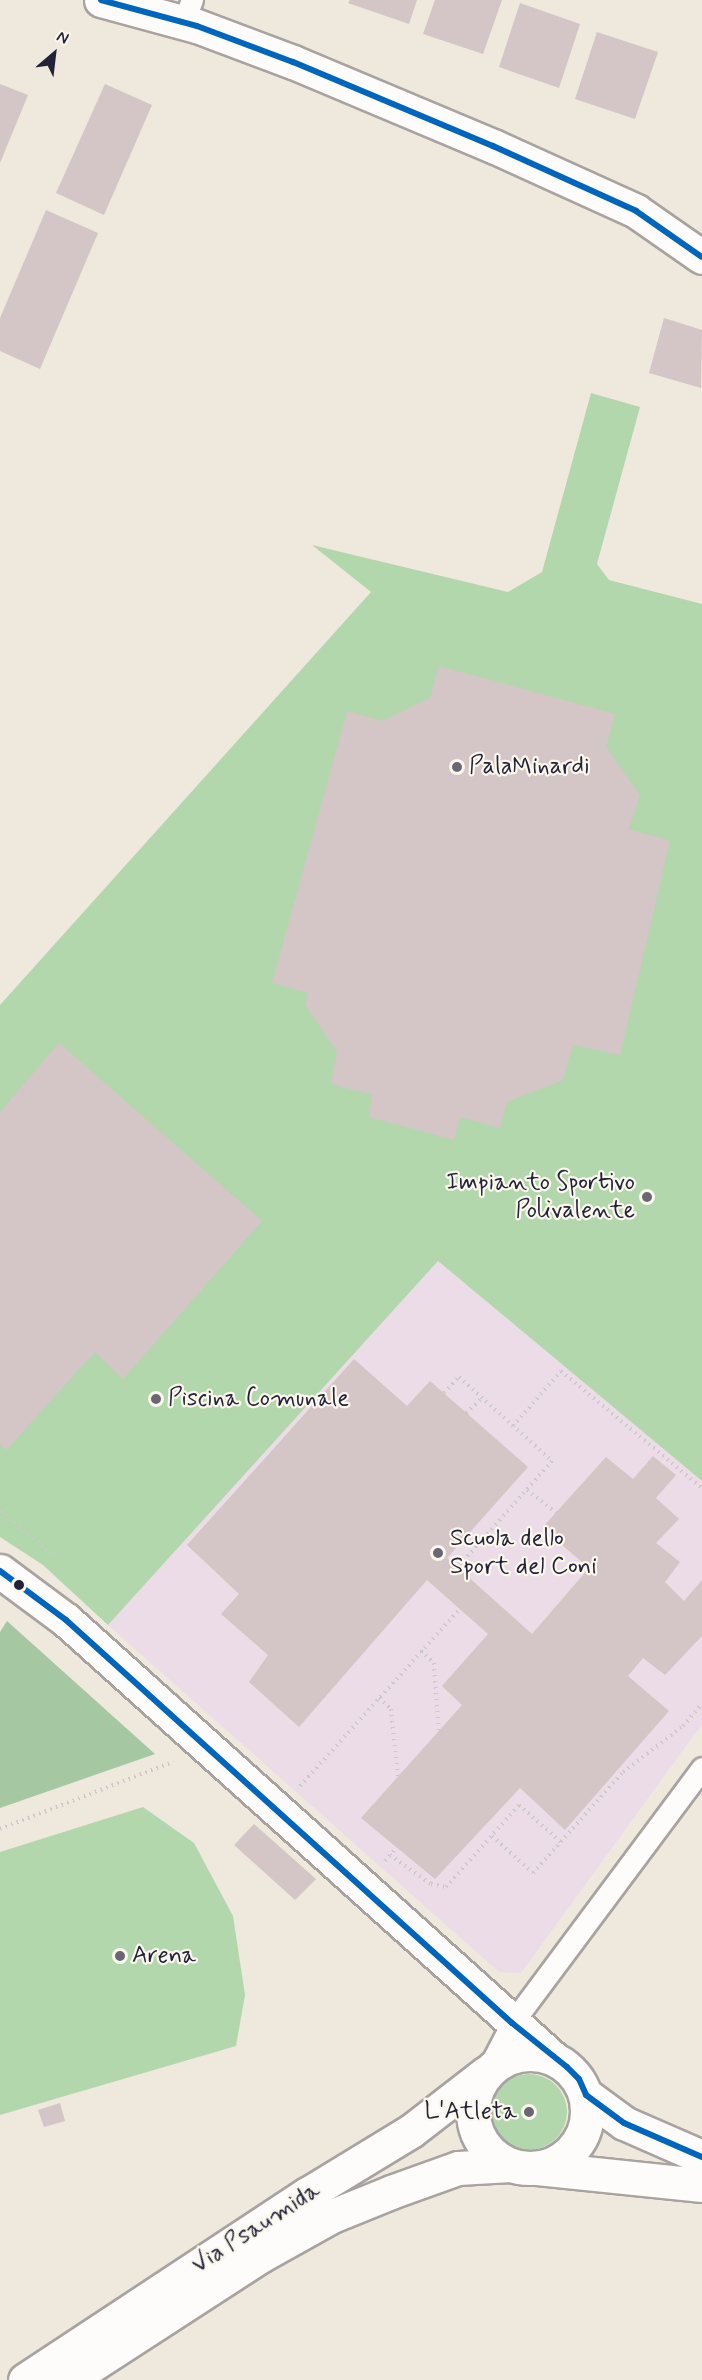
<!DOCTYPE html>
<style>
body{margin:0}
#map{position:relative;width:702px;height:2380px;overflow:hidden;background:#efe8dd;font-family:Mynerve,sans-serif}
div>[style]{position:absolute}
.built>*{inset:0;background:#ebdce7}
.green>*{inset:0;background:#b2d7ad}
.round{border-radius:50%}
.forest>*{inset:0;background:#a5c8a2}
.building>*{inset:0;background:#d4c5c6}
.path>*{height:4px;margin-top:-2px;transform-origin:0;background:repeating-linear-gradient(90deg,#cbc9c9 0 1.5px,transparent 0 6px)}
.roads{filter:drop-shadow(2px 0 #a8a3a0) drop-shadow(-2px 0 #a8a3a0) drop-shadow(0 2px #a8a3a0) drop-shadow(0 -2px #a8a3a0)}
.service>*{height:21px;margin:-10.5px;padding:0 10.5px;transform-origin:10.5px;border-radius:10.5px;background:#fdfcfa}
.minor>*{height:33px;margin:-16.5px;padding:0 16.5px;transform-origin:16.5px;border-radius:16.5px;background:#fdfcfa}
.minor>.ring{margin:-16.5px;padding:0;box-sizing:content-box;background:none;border:33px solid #fdfcfa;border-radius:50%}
.tertiary>*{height:33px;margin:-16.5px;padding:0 16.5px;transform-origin:16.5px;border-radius:16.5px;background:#fdfcfa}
.bus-1>*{height:6px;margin:-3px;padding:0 3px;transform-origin:3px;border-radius:3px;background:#0065bd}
.dots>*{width:16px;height:16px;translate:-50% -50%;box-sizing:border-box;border:3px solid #fbf7ec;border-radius:50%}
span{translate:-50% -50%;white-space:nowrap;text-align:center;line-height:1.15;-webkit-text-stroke:4.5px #fbf7ec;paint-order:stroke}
.poi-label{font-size:24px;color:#22223b}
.left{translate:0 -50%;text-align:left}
.right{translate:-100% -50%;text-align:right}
.street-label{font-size:24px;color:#22223b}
.north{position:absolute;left:24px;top:24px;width:60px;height:60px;-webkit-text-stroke:4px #fbf7ec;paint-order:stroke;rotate:28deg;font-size:16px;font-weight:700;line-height:24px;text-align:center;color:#22223b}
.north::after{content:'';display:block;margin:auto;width:21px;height:27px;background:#22223b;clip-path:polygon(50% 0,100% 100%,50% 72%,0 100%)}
</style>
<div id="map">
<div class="built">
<i style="clip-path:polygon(438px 1261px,702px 1481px,702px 1724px,521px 1973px,499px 1972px,108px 1625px)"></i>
</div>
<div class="green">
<i style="clip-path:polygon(591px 393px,640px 407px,597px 564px,609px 580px,702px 604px,702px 1481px,438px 1261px,108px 1625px,43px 1565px,0 1537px,0 1005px,371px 592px,312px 545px,508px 592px,542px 572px)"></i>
<i style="clip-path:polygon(143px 1807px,194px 1843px,233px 1916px,245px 1995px,236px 2046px,0 2115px,0 1852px)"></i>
<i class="round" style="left:491px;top:2074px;width:76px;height:76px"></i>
</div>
<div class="forest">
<i style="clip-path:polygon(7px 1621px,155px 1754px,0 1808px,0 1632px)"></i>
</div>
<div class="building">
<i style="clip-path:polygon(350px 0,417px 0,409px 24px,348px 3px)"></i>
<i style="clip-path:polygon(435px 0,502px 0,483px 54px,423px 34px)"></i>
<i style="clip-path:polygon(520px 3px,580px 24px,559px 88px,499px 67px)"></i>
<i style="clip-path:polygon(597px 32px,658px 52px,635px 119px,575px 99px)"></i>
<i style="clip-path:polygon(0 84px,28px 95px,0 163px)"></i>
<i style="clip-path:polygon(105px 84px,152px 105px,104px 215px,56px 193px)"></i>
<i style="clip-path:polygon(46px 210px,98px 233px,40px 369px,0 351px,0 318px)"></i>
<i style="clip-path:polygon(664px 318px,702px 330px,701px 388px,649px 373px)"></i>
<i style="clip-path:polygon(439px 666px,615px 714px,606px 747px,640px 795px,629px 829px,670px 841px,620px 1055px,573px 1045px,563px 1080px,507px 1102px,500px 1128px,460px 1117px,454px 1140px,369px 1117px,372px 1095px,331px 1084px,337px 1052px,305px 1005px,308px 993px,272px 983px,347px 711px,382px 721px,430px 698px)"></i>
<i style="clip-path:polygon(59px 1043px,262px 1221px,123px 1379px,95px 1352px,6px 1450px,0 1445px,0 1112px)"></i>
<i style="clip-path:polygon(354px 1359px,407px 1406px,430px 1381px,528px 1467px,447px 1558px,532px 1634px,589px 1568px,542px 1528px,606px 1457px,633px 1479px,653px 1456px,676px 1475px,656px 1498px,679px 1519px,656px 1543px,680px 1562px,665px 1582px,684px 1601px,702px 1580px,702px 1636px,665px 1675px,643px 1658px,628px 1676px,669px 1711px,565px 1830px,520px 1788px,435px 1879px,361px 1818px,462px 1705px,442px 1686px,488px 1634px,427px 1580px,299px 1727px,249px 1682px,268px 1655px,221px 1614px,239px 1594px,187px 1545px)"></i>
<i style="clip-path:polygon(254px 1824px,316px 1879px,295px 1900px,234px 1845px)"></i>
<i style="clip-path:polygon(60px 2103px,65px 2121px,44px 2127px,38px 2110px)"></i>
</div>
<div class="path">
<i style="left:444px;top:1393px;width:22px;rotate:-47deg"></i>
<i style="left:459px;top:1377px;width:125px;rotate:42.1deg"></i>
<i style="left:552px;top:1461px;width:142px;rotate:131.6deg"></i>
<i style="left:466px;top:1413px;width:22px;rotate:-43deg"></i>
<i style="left:513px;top:1426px;width:73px;rotate:-48.9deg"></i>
<i style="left:561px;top:1371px;width:183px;rotate:39.7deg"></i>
<i style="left:527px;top:1490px;width:37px;rotate:38deg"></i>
<i style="left:0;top:1511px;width:67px;rotate:39.6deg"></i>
<i style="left:421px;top:1651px;width:18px;rotate:43deg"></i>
<i style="left:434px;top:1663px;width:69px;rotate:85.9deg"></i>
<i style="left:379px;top:1698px;width:16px;rotate:43deg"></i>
<i style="left:391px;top:1709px;width:68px;rotate:84.1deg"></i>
<i style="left:300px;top:1786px;width:239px;rotate:-47.9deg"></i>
<i style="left:0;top:1829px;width:186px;rotate:-21.2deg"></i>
<i style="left:492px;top:1836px;width:55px;rotate:42.1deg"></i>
<i style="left:533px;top:1873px;width:135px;rotate:-48.3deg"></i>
<i style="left:623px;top:1772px;width:76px;rotate:-37.5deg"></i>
<i style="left:683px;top:1726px;width:30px;rotate:-50deg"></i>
<i style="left:390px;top:1855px;width:50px;rotate:35.3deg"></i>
<i style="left:431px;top:1884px;width:15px;rotate:11deg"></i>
<i style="left:446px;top:1887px;width:110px;rotate:-48.3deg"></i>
<i style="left:519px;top:1805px;width:56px;rotate:41.4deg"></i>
<i style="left:385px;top:1861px;width:18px;rotate:-49deg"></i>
</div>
<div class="roads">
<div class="service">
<i style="left:183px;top:23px;width:25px;rotate:-69deg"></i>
<i style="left:486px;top:2073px;width:56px;rotate:-62.5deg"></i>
<i style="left:512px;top:2023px;width:318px;rotate:-53.3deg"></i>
</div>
<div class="minor">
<i style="left:0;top:1571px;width:82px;rotate:36.6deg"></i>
<i style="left:66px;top:1620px;width:655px;rotate:41.97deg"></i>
<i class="ring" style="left:473px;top:2054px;width:81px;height:81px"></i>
<i style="left:586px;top:2095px;width:47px;rotate:36.4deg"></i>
<i style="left:624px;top:2123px;width:85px;rotate:23.6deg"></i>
<i style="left:537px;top:2168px;width:166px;rotate:5.9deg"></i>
<i style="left:25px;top:2380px;width:340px;rotate:-33.4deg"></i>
<i style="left:309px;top:2193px;width:119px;rotate:-31.3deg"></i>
<i style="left:411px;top:2131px;width:95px;rotate:-37.7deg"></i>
<i style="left:69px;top:2380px;width:228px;rotate:-33deg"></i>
<i style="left:260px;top:2256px;width:82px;rotate:-29.1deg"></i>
<i style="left:332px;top:2216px;width:64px;rotate:-22.1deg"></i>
<i style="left:391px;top:2192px;width:71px;rotate:-19.7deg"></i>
<i style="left:458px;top:2168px;width:53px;rotate:-3.2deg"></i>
</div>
<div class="tertiary">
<i style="left:101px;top:0;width:99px;rotate:15.2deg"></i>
<i style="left:197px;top:26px;width:103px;rotate:20.6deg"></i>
<i style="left:293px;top:62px;width:217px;rotate:22.8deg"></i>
<i style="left:493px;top:146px;width:157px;rotate:24.4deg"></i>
<i style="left:636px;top:211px;width:80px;rotate:34.9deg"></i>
</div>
</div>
<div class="bus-1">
<i style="left:101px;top:0;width:99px;rotate:15.2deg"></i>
<i style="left:197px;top:26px;width:103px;rotate:20.6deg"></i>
<i style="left:293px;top:62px;width:217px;rotate:22.8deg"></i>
<i style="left:493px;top:146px;width:157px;rotate:24.4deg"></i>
<i style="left:636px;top:211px;width:80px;rotate:34.9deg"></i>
<i style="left:0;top:1571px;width:82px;rotate:36.6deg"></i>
<i style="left:66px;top:1620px;width:601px;rotate:42.1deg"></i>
<i style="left:512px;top:2023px;width:70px;rotate:38.7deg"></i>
<i style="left:567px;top:2067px;width:17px;rotate:45deg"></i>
<i style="left:579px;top:2079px;width:17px;rotate:66deg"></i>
<i style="left:586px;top:2095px;width:47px;rotate:36.4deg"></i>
<i style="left:624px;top:2123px;width:85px;rotate:23.6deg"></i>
</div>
<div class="dots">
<i style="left:457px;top:767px;background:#6a6774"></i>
<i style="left:647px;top:1197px;background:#6a6774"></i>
<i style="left:156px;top:1399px;background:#6a6774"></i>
<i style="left:438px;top:1553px;background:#6a6774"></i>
<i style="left:19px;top:1585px;background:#22223b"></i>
<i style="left:120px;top:1956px;background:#6a6774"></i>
<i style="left:529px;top:2112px;background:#6a6774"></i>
</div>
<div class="poi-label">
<span class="left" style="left:469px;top:767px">PalaMinardi</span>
<span class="right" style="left:635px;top:1197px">Impianto Sportivo<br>Polivalente</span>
<span class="left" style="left:168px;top:1399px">Piscina Comunale</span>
<span class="left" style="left:450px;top:1553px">Scuola dello<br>Sport del Coni</span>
<span class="left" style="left:132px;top:1956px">Arena</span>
<span class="right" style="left:517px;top:2112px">L'Atleta</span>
</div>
<div class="street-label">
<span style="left:256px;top:2228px;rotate:-33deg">Via Psaumida</span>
</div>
<div class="north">N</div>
</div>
